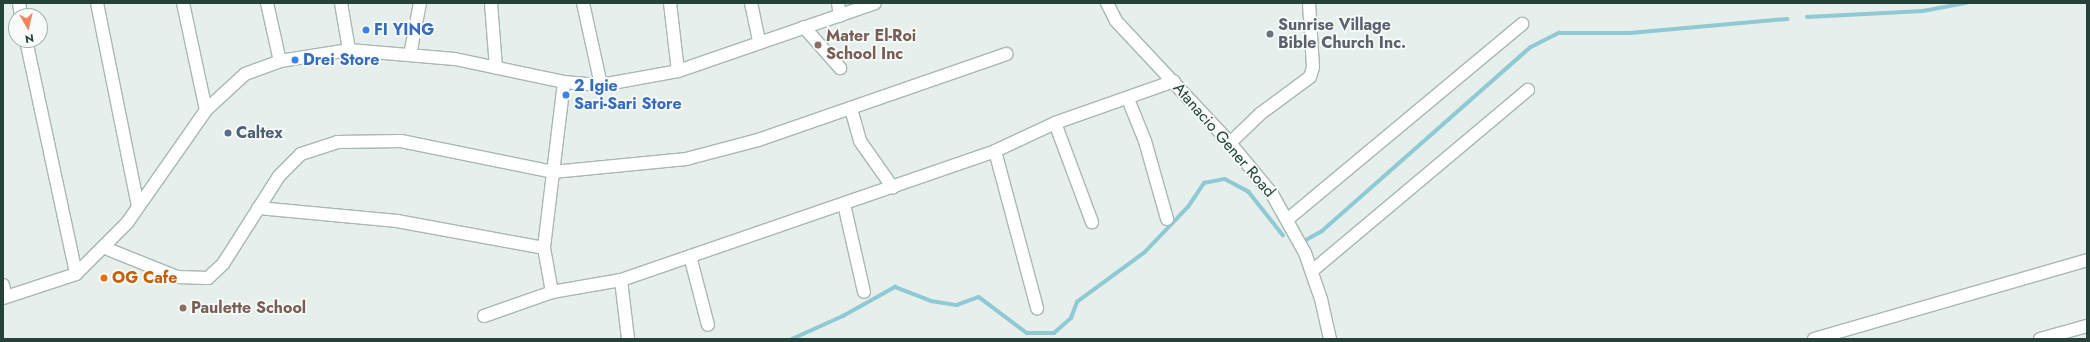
<!DOCTYPE html>
<style>
body{margin:0}
#map{position:relative;width:2090px;height:342px;overflow:hidden;background:#e6efeb;font-family:Jost,sans-serif}
div>[style]{position:absolute}
.stream>*{height:3.5px;margin:-1.75px;padding:0 1.75px;transform-origin:1.75px;border-radius:1.75px;background:#8ec9d4}
.roads{filter:drop-shadow(1px 0 #a8b8b2) drop-shadow(-1px 0 #a8b8b2) drop-shadow(0 1px #a8b8b2) drop-shadow(0 -1px #a8b8b2)}
.street>*{height:12px;margin:-6px;padding:0 6px;transform-origin:6px;border-radius:6px;background:#fff}
.secondary>*{height:12px;margin:-6px;padding:0 6px;transform-origin:6px;border-radius:6px;background:#fff}
.dots>*{width:11px;height:11px;translate:-50% -50%;box-sizing:border-box;border:2px solid #f7fbf9;border-radius:50%}
span{translate:-50% -50%;white-space:nowrap;text-align:center;line-height:1.15;-webkit-text-stroke:3.5px #f7fbf9;paint-order:stroke}
.worship-label{font-size:16px;color:#5b616d;font-weight:700}
.left{translate:0 -50%;text-align:left}
.shop-label{font-size:16px;color:#366cbe;font-weight:700}
.education-label{font-size:16px;color:#785e54;font-weight:700}
.service-label{font-size:16px;color:#4e5e75;font-weight:700}
.street-label{font-size:16px;color:#24423a}
.food-label{font-size:16px;color:#c56008;font-weight:700}
.frame{position:absolute;inset:0;border:4px solid #24423a;pointer-events:none}
.north{position:absolute;left:8px;top:8px;width:40px;height:40px;box-sizing:border-box;background:#f7fbf9;border:1px solid #a3b1ad;border-radius:50%;rotate:172deg;font-size:11px;font-weight:700;line-height:16px;text-align:center;color:#24423a}
.north::after{content:'';display:block;margin:auto;width:14px;height:18px;background:#f4845f;clip-path:polygon(50% 0,100% 100%,50% 72%,0 100%)}
</style>
<div id="map">
<div class="stream">
<i style="left:1807px;top:17px;width:116px;rotate:-3deg"></i>
<i style="left:1923px;top:11px;width:44px;rotate:-10.5deg"></i>
<i style="left:1306px;top:240px;width:18px;rotate:-29deg"></i>
<i style="left:1322px;top:231px;width:278px;rotate:-41.4deg"></i>
<i style="left:1531px;top:47px;width:31px;rotate:-27deg"></i>
<i style="left:1559px;top:33px;width:71px"></i>
<i style="left:1630px;top:33px;width:158px;rotate:-5.1deg"></i>
<i style="left:792px;top:339px;width:56px;rotate:-24.3deg"></i>
<i style="left:843px;top:316px;width:60px;rotate:-29.1deg"></i>
<i style="left:895px;top:287px;width:39px;rotate:21deg"></i>
<i style="left:931px;top:301px;width:26px;rotate:9deg"></i>
<i style="left:957px;top:305px;width:23px;rotate:-20deg"></i>
<i style="left:979px;top:297px;width:60px;rotate:36.9deg"></i>
<i style="left:1027px;top:333px;width:27px"></i>
<i style="left:1054px;top:333px;width:23px;rotate:-41deg"></i>
<i style="left:1071px;top:318px;width:17px;rotate:-69deg"></i>
<i style="left:1077px;top:302px;width:84px;rotate:-36.3deg"></i>
<i style="left:1145px;top:252px;width:62px;rotate:-46.3deg"></i>
<i style="left:1188px;top:207px;width:29px;rotate:-56deg"></i>
<i style="left:1204px;top:183px;width:21px;rotate:-11deg"></i>
<i style="left:1225px;top:179px;width:27px;rotate:28deg"></i>
<i style="left:1249px;top:192px;width:55px;rotate:51.7deg"></i>
</div>
<div class="roads">
<div class="street">
<i style="left:19px;top:3px;width:13px;rotate:81deg"></i>
<i style="left:97px;top:3px;width:207px;rotate:78.6deg"></i>
<i style="left:183px;top:3px;width:109px;rotate:77.9deg"></i>
<i style="left:267px;top:3px;width:59px;rotate:77.4deg"></i>
<i style="left:341px;top:3px;width:48px;rotate:80.3deg"></i>
<i style="left:491px;top:3px;width:65px;rotate:85.6deg"></i>
<i style="left:583px;top:3px;width:84px;rotate:77.6deg"></i>
<i style="left:670px;top:3px;width:68px;rotate:83.3deg"></i>
<i style="left:751px;top:3px;width:40px;rotate:78deg"></i>
<i style="left:838px;top:3px;width:13px;rotate:81deg"></i>
<i style="left:804px;top:27px;width:55px;rotate:48.7deg"></i>
<i style="left:26px;top:40px;width:239px;rotate:77.9deg"></i>
<i style="left:410px;top:55px;width:53px;rotate:-79.1deg"></i>
<i style="left:564px;top:82px;width:167px;rotate:96.9deg"></i>
<i style="left:544px;top:248px;width:45px;rotate:79.7deg"></i>
<i style="left:552px;top:292px;width:70px;rotate:-9.9deg"></i>
<i style="left:621px;top:280px;width:396px;rotate:-19deg"></i>
<i style="left:995px;top:151px;width:66px;rotate:-25deg"></i>
<i style="left:1055px;top:123px;width:126px;rotate:-19.4deg"></i>
<i style="left:1128px;top:99px;width:45px;rotate:68deg"></i>
<i style="left:1145px;top:141px;width:81px;rotate:74.2deg"></i>
<i style="left:851px;top:109px;width:33px;rotate:74deg"></i>
<i style="left:860px;top:141px;width:57px;rotate:54.9deg"></i>
<i style="left:1055px;top:123px;width:106px;rotate:69.5deg"></i>
<i style="left:1230px;top:143px;width:42px;rotate:-44deg"></i>
<i style="left:1260px;top:114px;width:62px;rotate:-36.5deg"></i>
<i style="left:1310px;top:77px;width:10px;rotate:-73deg"></i>
<i style="left:1313px;top:67px;width:64px;rotate:-93.6deg"></i>
<i style="left:995px;top:151px;width:163px;rotate:75deg"></i>
<i style="left:844px;top:204px;width:90px;rotate:77.2deg"></i>
<i style="left:258px;top:208px;width:140px;rotate:5.3deg"></i>
<i style="left:397px;top:221px;width:149px;rotate:10.4deg"></i>
<i style="left:1288px;top:219px;width:305px;rotate:-39.8deg"></i>
<i style="left:105px;top:248px;width:78px;rotate:21.9deg"></i>
<i style="left:177px;top:277px;width:31px;rotate:2deg"></i>
<i style="left:208px;top:278px;width:21px;rotate:-43deg"></i>
<i style="left:223px;top:264px;width:104px;rotate:-57.5deg"></i>
<i style="left:279px;top:176px;width:31px;rotate:-45deg"></i>
<i style="left:301px;top:154px;width:38px;rotate:-18deg"></i>
<i style="left:337px;top:142px;width:64px;rotate:-0.9deg"></i>
<i style="left:401px;top:141px;width:155px;rotate:11.5deg"></i>
<i style="left:553px;top:172px;width:134px;rotate:-5.6deg"></i>
<i style="left:686px;top:159px;width:74px;rotate:-14.8deg"></i>
<i style="left:758px;top:140px;width:263px;rotate:-19.1deg"></i>
<i style="left:690px;top:256px;width:71px;rotate:75.4deg"></i>
<i style="left:1312px;top:271px;width:282px;rotate:-40deg"></i>
<i style="left:621px;top:280px;width:59px;rotate:83.2deg"></i>
<i style="left:3px;top:285px;width:12px;rotate:76deg"></i>
<i style="left:484px;top:316px;width:72px;rotate:-19.4deg"></i>
<i style="left:1814px;top:339px;width:284px;rotate:-16.1deg"></i>
<i style="left:2040px;top:339px;width:49px;rotate:-15.5deg"></i>
</div>
<div class="secondary">
<i style="left:1107px;top:3px;width:20px;rotate:63deg"></i>
<i style="left:1116px;top:21px;width:167px;rotate:46.9deg"></i>
<i style="left:1230px;top:143px;width:66px;rotate:50.5deg"></i>
<i style="left:1272px;top:194px;width:68px;rotate:60.8deg"></i>
<i style="left:1305px;top:253px;width:49px;rotate:70.8deg"></i>
<i style="left:1321px;top:299px;width:41px;rotate:77.3deg"></i>
<i style="left:3px;top:298px;width:77px;rotate:-18.2deg"></i>
<i style="left:76px;top:274px;width:72px;rotate:-45deg"></i>
<i style="left:127px;top:223px;width:138px;rotate:-55deg"></i>
<i style="left:206px;top:110px;width:53px;rotate:-42.7deg"></i>
<i style="left:245px;top:74px;width:37px;rotate:-20deg"></i>
<i style="left:280px;top:61px;width:70px;rotate:-9.1deg"></i>
<i style="left:349px;top:50px;width:106px;rotate:4.9deg"></i>
<i style="left:455px;top:59px;width:111px;rotate:11.9deg"></i>
<i style="left:564px;top:82px;width:37px;rotate:5deg"></i>
<i style="left:601px;top:85px;width:78px;rotate:-10.3deg"></i>
<i style="left:678px;top:71px;width:208px;rotate:-19deg"></i>
</div>
</div>
<div class="dots">
<i style="left:366px;top:30px;background:#3f7fe0"></i>
<i style="left:1270px;top:34px;background:#6b7280"></i>
<i style="left:818px;top:45px;background:#8d6e63"></i>
<i style="left:295px;top:60px;background:#3f7fe0"></i>
<i style="left:566px;top:95px;background:#3f7fe0"></i>
<i style="left:228px;top:133px;background:#5c6f8a"></i>
<i style="left:104px;top:278px;background:#e8710a"></i>
<i style="left:183px;top:308px;background:#8d6e63"></i>
</div>
<div class="worship-label">
<span class="left" style="left:1278px;top:34px">Sunrise Village<br>Bible Church Inc.</span>
</div>
<div class="shop-label">
<span class="left" style="left:374px;top:30px">FI YING</span>
<span class="left" style="left:303px;top:60px">Drei Store</span>
<span class="left" style="left:574px;top:95px">2 Igie<br>Sari-Sari Store</span>
</div>
<div class="education-label">
<span class="left" style="left:826px;top:45px">Mater El-Roi<br>School Inc</span>
<span class="left" style="left:191px;top:308px">Paulette School</span>
</div>
<div class="service-label">
<span class="left" style="left:236px;top:133px">Caltex</span>
</div>
<div class="street-label">
<span style="left:1224px;top:140px;rotate:49deg">Atanacio Gener Road</span>
</div>
<div class="food-label">
<span class="left" style="left:112px;top:278px">OG Cafe</span>
</div>
<div class="frame"></div>
<div class="north">N</div>
</div>
